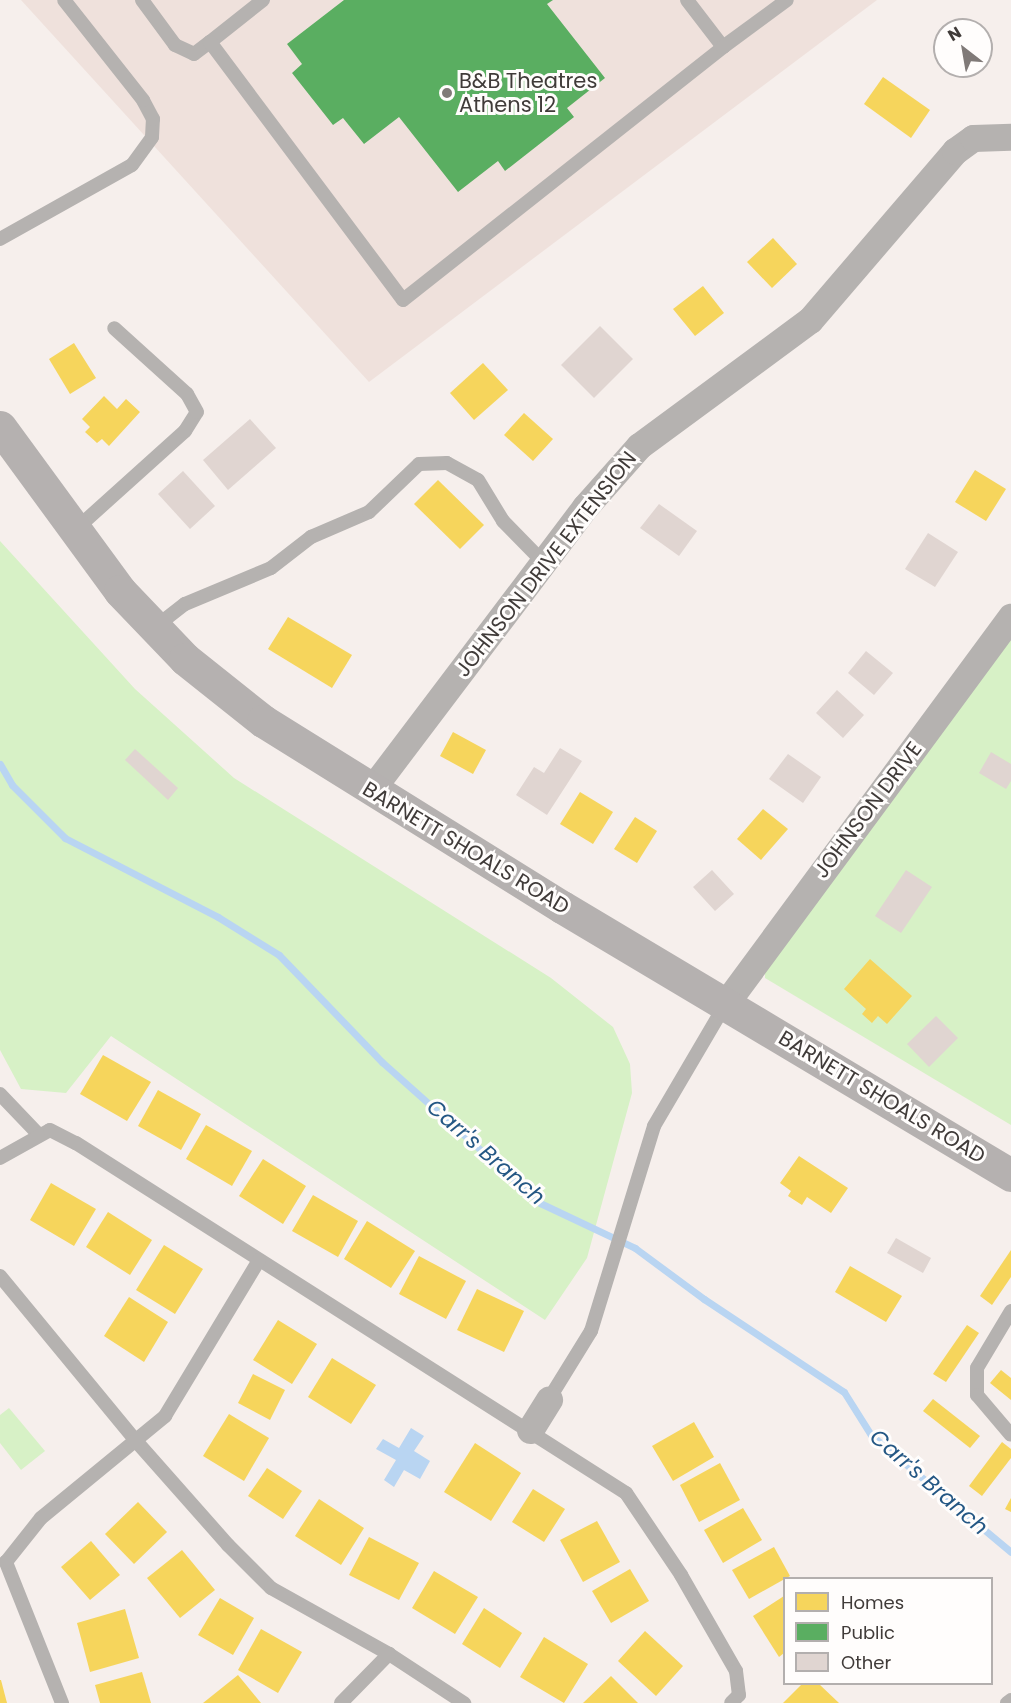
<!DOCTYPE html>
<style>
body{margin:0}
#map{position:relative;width:1011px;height:1703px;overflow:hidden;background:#f6efec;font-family:Poppins,sans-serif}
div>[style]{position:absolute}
.built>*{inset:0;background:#efe1dc}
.green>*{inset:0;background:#d7f1c6}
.water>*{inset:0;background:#b9d5f2}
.homes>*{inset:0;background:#f6d55c}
.public>*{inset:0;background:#5aae61}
.stream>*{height:7px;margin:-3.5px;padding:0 3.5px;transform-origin:3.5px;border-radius:3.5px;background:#b9d5f2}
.building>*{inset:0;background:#e0d5d1}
.lane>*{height:14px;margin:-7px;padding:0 7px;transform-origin:7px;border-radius:7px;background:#b5b2b0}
.street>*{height:27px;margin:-13.5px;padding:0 13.5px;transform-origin:13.5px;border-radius:13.5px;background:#b5b2b0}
.secondary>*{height:33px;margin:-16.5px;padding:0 16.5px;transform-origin:16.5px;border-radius:16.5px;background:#b5b1b0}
.dots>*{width:16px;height:16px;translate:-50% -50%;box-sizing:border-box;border:3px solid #fffdfc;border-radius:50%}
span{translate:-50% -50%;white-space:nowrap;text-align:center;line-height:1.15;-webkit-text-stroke:6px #fffdfc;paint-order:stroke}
.poi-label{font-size:21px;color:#403b39}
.left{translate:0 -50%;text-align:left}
.street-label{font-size:21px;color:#403b39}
.water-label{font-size:22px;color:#245784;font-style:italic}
.legend{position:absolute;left:783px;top:1577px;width:210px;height:108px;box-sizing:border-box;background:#fffdfc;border:2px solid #b3afae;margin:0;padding:8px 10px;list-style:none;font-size:18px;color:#403b39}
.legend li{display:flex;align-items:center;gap:12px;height:30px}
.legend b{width:30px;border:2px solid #b3afae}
.north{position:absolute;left:933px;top:18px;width:60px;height:60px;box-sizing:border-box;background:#fffdfc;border:2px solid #b3afae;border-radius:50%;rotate:329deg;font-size:16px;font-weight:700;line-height:24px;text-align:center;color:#403b39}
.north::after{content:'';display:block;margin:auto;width:21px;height:27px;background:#807a78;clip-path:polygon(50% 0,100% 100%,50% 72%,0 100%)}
</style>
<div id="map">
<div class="built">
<i style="clip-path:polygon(21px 0,877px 0,369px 382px)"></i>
</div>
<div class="green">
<i style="clip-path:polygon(0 541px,135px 689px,234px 778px,551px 978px,613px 1027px,630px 1064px,632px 1093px,587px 1258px,545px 1320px,111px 1036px,66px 1093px,21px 1089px,0 1050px)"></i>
<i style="clip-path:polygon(1011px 634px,1011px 1125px,765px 978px,765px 968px)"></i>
<i style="clip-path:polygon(9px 1408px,45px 1451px,21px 1470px,0 1443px,0 1415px)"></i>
</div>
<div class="water">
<i style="clip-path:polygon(411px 1428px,424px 1436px,414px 1451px,430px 1461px,420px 1479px,404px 1470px,394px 1487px,384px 1480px,396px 1460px,376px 1449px,383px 1439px,399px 1448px)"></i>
</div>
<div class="homes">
<i style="clip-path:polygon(883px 77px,930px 110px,911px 138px,864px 104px)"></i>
<i style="clip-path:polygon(773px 238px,797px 264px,772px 288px,747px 262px)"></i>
<i style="clip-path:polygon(703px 286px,724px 313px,695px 336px,673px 309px)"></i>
<i style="clip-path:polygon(74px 343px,96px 378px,70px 394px,49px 359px)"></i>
<i style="clip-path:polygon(483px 363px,508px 390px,474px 420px,450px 393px)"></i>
<i style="clip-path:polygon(104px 396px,117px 409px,126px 399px,140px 412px,109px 446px,102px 439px,97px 443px,85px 432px,90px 427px,82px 419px)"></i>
<i style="clip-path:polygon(524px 413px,553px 439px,533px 461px,504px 435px)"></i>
<i style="clip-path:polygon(975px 470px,1006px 489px,986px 521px,955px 502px)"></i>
<i style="clip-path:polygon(438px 480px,484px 525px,460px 549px,414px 504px)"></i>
<i style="clip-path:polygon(288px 617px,352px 655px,332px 688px,268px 649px)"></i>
<i style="clip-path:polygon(453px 732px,486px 750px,473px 774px,440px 756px)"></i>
<i style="clip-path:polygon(580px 792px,613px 812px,593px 844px,560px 824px)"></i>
<i style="clip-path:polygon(763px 809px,788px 829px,761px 860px,737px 839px)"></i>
<i style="clip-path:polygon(635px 817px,657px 831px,637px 863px,614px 849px)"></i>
<i style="clip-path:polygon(870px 959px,912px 996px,887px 1024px,878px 1016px,872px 1023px,862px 1014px,866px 1009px,844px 989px)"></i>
<i style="clip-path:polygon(103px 1055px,151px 1082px,127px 1121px,80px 1094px)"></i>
<i style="clip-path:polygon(158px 1090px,201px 1114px,181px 1150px,138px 1126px)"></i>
<i style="clip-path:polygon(206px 1125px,252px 1151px,232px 1186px,186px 1159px)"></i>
<i style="clip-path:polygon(799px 1156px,848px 1188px,831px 1213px,807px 1197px,802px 1205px,788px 1196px,791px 1191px,780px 1183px)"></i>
<i style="clip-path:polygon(263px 1159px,306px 1186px,283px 1224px,239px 1196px)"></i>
<i style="clip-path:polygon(51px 1183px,96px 1209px,74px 1246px,30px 1220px)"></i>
<i style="clip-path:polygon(313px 1195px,358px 1221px,338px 1257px,292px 1231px)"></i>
<i style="clip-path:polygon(108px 1212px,152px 1240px,130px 1275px,86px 1247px)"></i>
<i style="clip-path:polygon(367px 1221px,415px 1251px,391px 1288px,344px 1259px)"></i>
<i style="clip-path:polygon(164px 1245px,203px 1269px,175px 1314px,136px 1290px)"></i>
<i style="clip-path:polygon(1011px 1250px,1011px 1277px,992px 1305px,980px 1296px)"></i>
<i style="clip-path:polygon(419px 1256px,466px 1281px,446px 1319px,399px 1294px)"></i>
<i style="clip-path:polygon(850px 1266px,902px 1296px,886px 1322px,835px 1292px)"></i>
<i style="clip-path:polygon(477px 1289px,524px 1311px,504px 1352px,457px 1330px)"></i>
<i style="clip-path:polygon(129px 1297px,168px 1322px,144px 1362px,104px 1336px)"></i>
<i style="clip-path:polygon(278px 1320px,317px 1344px,292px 1384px,253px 1360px)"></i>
<i style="clip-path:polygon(967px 1325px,979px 1333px,946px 1382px,933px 1374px)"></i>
<i style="clip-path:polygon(332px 1358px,376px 1385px,351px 1424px,308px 1397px)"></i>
<i style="clip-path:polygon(1001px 1370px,1011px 1378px,1011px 1400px,990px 1383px)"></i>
<i style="clip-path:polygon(253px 1374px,285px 1390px,270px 1420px,238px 1403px)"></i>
<i style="clip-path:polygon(933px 1399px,980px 1436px,970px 1448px,923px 1411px)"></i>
<i style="clip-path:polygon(229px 1414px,269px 1438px,244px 1481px,203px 1456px)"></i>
<i style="clip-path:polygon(694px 1422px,714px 1457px,673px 1481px,652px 1446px)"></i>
<i style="clip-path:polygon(1002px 1442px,1011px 1449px,1011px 1458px,982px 1496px,969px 1486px)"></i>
<i style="clip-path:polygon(475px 1443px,521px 1473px,491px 1521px,444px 1492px)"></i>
<i style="clip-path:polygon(720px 1463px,740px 1500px,699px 1522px,680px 1485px)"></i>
<i style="clip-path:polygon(267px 1468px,302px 1491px,283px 1519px,248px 1496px)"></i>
<i style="clip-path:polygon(533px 1489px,565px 1509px,544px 1542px,512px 1522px)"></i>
<i style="clip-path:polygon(1011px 1498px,1011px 1512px,1005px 1509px)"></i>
<i style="clip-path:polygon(319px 1499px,364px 1528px,341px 1565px,295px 1536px)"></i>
<i style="clip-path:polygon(138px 1502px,167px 1532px,134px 1564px,105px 1534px)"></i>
<i style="clip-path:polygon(743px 1508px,762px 1540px,723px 1563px,704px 1530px)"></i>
<i style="clip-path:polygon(597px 1521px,620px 1562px,583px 1582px,560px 1540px)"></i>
<i style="clip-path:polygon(369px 1537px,419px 1563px,399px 1600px,349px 1575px)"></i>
<i style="clip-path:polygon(91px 1541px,120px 1575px,90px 1600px,61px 1567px)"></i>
<i style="clip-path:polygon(774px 1547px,790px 1576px,749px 1599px,732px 1570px)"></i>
<i style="clip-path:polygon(182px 1550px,215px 1590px,180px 1618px,147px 1578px)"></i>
<i style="clip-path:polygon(630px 1569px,649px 1601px,611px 1623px,592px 1591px)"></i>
<i style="clip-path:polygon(434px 1571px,478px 1597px,455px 1634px,412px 1608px)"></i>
<i style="clip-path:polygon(784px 1596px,784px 1653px,779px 1657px,753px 1616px)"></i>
<i style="clip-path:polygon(220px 1598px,254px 1618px,233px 1655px,198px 1635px)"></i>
<i style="clip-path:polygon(484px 1608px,522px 1633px,500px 1668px,462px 1644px)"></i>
<i style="clip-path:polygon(125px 1609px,139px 1658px,90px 1672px,77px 1623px)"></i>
<i style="clip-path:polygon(261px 1629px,302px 1652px,278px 1693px,238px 1670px)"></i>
<i style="clip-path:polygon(645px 1631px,683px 1666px,656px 1696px,618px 1661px)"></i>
<i style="clip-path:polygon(544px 1637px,588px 1664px,564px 1703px,520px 1677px)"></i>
<i style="clip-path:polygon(142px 1672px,151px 1703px,100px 1703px,95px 1685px)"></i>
<i style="clip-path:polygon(238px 1675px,261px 1703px,203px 1703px)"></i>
<i style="clip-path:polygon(611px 1676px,638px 1703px,583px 1703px)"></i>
<i style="clip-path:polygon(0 1680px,1px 1680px,7px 1703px,0 1703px)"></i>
<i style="clip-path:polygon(802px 1684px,819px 1684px,839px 1703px,783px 1703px)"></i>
</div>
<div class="public">
<i style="clip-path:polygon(344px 0,553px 0,547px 4px,605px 78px,567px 108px,574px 117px,505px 171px,498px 161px,458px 192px,399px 117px,364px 144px,343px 118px,333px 125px,292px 73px,302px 64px,287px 44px)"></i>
</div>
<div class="stream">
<i style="left:0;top:764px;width:24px;rotate:60deg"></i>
<i style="left:12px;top:785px;width:75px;rotate:45deg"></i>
<i style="left:65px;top:838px;width:172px;rotate:27.3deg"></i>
<i style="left:218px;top:917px;width:72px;rotate:31.9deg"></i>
<i style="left:279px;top:955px;width:149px;rotate:46.1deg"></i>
<i style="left:382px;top:1062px;width:212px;rotate:41.7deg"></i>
<i style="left:540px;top:1203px;width:105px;rotate:25.3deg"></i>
<i style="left:635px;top:1248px;width:86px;rotate:36.5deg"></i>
<i style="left:704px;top:1299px;width:168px;rotate:33.6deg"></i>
<i style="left:844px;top:1392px;width:51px;rotate:57.9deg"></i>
<i style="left:871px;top:1435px;width:182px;rotate:39.9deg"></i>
</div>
<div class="building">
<i style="clip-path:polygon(600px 326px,633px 359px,594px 398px,561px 365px)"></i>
<i style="clip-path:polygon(250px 419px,276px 448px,228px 490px,203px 460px)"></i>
<i style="clip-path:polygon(183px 471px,215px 506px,190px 529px,158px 494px)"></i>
<i style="clip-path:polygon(659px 504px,697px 531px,679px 556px,640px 528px)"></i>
<i style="clip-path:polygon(928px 533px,958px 552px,935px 587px,905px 569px)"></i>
<i style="clip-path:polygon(866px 651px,893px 673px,874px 695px,848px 673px)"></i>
<i style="clip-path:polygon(837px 690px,864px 715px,843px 738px,816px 713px)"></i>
<i style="clip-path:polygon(560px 748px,582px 761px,547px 815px,516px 795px,534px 767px,544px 773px)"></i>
<i style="clip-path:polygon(135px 749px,178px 788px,168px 800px,125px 760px)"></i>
<i style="clip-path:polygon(991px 752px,1011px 764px,1011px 781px,1006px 789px,979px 773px)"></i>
<i style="clip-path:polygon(788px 754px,821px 777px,803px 803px,769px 779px)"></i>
<i style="clip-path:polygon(712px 870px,734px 894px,715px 911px,693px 887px)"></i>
<i style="clip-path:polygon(906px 870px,932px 887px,901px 933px,875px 916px)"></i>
<i style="clip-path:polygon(936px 1016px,958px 1038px,929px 1067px,907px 1044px)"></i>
<i style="clip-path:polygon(896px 1238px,931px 1258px,923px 1273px,887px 1253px)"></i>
</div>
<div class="lane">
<i style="left:142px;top:0;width:56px;rotate:53.7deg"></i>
<i style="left:175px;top:45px;width:21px;rotate:25deg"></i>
<i style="left:194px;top:54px;width:20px;rotate:-37deg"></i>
<i style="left:263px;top:0;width:68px;rotate:141.6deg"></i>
<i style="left:210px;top:42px;width:322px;rotate:53.2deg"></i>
<i style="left:403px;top:300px;width:408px;rotate:-38.3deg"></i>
<i style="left:723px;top:47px;width:59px;rotate:-127.5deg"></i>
<i style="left:723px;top:47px;width:79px;rotate:-36.3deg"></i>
<i style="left:0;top:239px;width:151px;rotate:-29.3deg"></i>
<i style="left:132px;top:165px;width:34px;rotate:-54deg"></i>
<i style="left:152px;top:137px;width:18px;rotate:-87deg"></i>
<i style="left:153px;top:119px;width:21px;rotate:-118deg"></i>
<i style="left:143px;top:100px;width:127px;rotate:-128.3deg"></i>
<i style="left:75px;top:530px;width:148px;rotate:-42deg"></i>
<i style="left:185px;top:431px;width:22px;rotate:-58deg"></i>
<i style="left:197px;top:412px;width:21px;rotate:-119deg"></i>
<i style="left:187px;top:394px;width:98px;rotate:-137.9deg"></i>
<i style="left:154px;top:628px;width:39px;rotate:-38deg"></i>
<i style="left:185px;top:604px;width:93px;rotate:-22.7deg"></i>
<i style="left:271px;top:568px;width:51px;rotate:-37.8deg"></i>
<i style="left:311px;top:537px;width:63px;rotate:-23.3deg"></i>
<i style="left:369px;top:512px;width:69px;rotate:-43.8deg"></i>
<i style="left:419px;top:464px;width:28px;rotate:-2deg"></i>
<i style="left:447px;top:463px;width:35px;rotate:29deg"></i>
<i style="left:478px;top:480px;width:48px;rotate:58.6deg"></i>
<i style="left:503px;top:521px;width:59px;rotate:45.7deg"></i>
<i style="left:0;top:1094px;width:57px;rotate:46.4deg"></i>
<i style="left:0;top:1158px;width:57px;rotate:-29.2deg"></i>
<i style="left:50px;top:1130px;width:29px;rotate:27deg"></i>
<i style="left:76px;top:1143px;width:652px;rotate:32.47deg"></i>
<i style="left:626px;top:1493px;width:99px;rotate:56.1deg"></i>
<i style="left:681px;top:1575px;width:111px;rotate:60.2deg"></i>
<i style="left:736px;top:1671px;width:24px;rotate:83deg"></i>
<i style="left:739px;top:1695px;width:11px;rotate:135deg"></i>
<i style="left:0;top:1276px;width:214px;rotate:50.5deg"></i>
<i style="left:136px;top:1441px;width:139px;rotate:48.5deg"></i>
<i style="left:228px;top:1545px;width:61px;rotate:45deg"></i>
<i style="left:271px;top:1588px;width:135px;rotate:29.2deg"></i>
<i style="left:389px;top:1654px;width:90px;rotate:33.2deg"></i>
<i style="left:1011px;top:1311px;width:66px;rotate:120.8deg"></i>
<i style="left:977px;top:1368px;width:27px;rotate:90deg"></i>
<i style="left:977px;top:1395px;width:52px;rotate:49.6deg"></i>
<i style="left:549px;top:1399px;width:80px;rotate:-58.3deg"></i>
<i style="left:591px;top:1331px;width:214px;rotate:-72.9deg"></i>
<i style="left:654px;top:1126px;width:140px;rotate:-59.6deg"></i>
<i style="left:62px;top:1703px;width:152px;rotate:-111.7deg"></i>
<i style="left:6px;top:1562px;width:56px;rotate:-51.5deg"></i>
<i style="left:41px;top:1518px;width:161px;rotate:-39.4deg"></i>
<i style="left:165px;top:1416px;width:182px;rotate:-58.9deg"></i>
<i style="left:341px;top:1703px;width:69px;rotate:-45.6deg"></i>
<i style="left:1007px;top:1703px;width:5px;rotate:-37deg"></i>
</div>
<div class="street">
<i style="left:371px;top:790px;width:355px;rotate:-52.9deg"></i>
<i style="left:585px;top:507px;width:81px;rotate:-48.5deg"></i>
<i style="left:639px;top:446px;width:212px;rotate:-36.4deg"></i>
<i style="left:810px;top:320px;width:223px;rotate:-49.4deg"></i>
<i style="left:955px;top:151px;width:22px;rotate:-36deg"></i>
<i style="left:973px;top:138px;width:38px;rotate:-2deg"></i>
<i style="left:726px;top:1003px;width:480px;rotate:-53.6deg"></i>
<i style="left:530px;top:1430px;width:36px;rotate:-58deg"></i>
</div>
<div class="secondary">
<i style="left:0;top:427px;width:203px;rotate:53.8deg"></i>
<i style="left:120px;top:591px;width:94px;rotate:46.3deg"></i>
<i style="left:185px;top:659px;width:100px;rotate:38.5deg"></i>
<i style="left:263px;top:721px;width:352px;rotate:31.9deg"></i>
<i style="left:562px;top:907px;width:523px;rotate:30.83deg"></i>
</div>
<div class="dots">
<i style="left:447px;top:93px;background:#807a78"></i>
</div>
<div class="poi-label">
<span class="left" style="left:459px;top:93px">B&amp;B Theatres<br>Athens 12</span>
</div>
<div class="street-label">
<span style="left:546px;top:564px;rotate:-52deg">JOHNSON DRIVE EXTENSION</span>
<span style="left:868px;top:810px;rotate:-53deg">JOHNSON DRIVE</span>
<span style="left:466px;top:848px;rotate:31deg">BARNETT SHOALS ROAD</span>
<span style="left:882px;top:1097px;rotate:31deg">BARNETT SHOALS ROAD</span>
</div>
<div class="water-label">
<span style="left:486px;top:1152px;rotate:41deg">Carr's Branch</span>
<span style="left:929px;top:1482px;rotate:41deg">Carr's Branch</span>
</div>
<ul class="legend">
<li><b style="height:16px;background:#f6d55c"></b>Homes</li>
<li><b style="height:16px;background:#5aae61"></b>Public</li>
<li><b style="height:16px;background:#e0d5d1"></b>Other</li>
</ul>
<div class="north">N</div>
</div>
